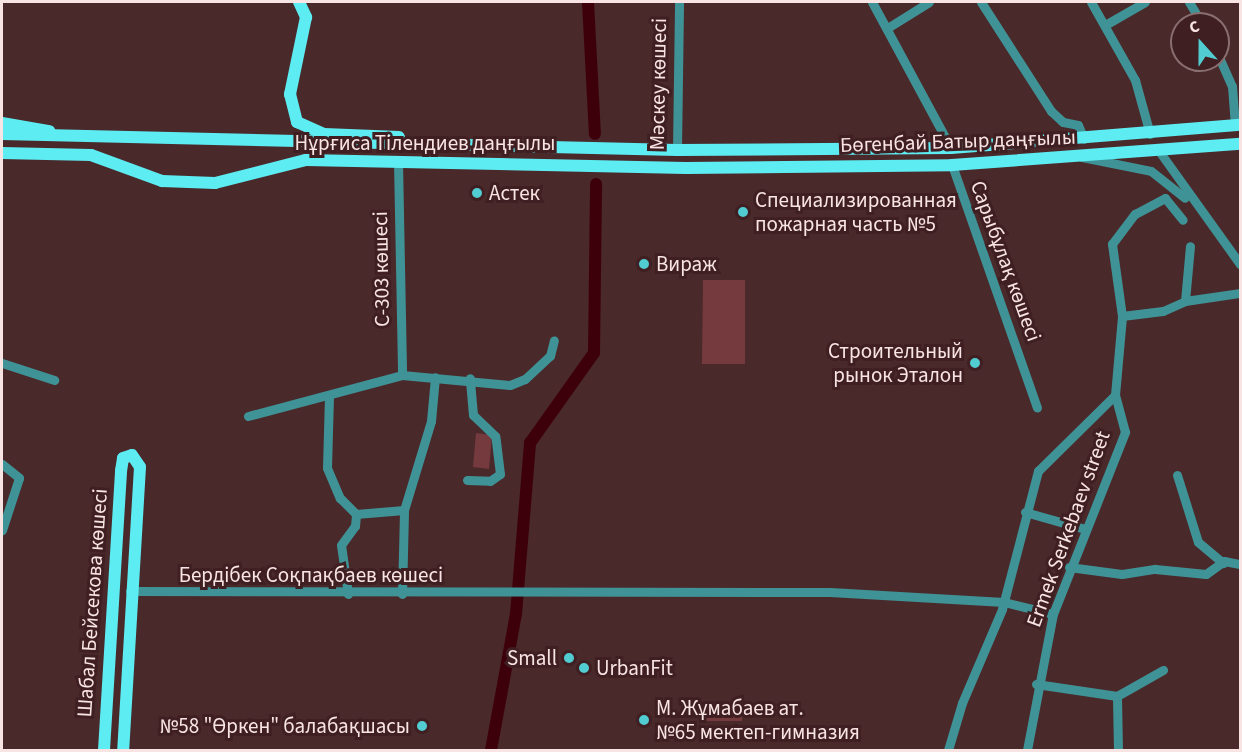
<!DOCTYPE html>
<meta charset="utf-8">
<style>
body{margin:0}
#map{position:relative;width:1242px;height:752px;overflow:hidden;background:#4a292b;font-family:"Source Sans 3",sans-serif}
div>[style]{position:absolute}
.green>*{inset:0;background:#753a3e}
.river>*{height:12px;margin:-6px;padding:0 6px;transform-origin:6px;border-radius:6px;background:#3d000b}
.minor>*{height:9px;margin:-4.5px;padding:0 4.5px;transform-origin:4.5px;border-radius:4.5px;background:#3f9396}
.major>*{height:12px;margin:-6px;padding:0 6px;transform-origin:6px;border-radius:6px;background:#5decf2}
.dots>*{width:16px;height:16px;translate:-50% -50%;box-sizing:border-box;border:3px solid #3f1f22;border-radius:50%}
span{translate:-50% -50%;white-space:nowrap;text-align:center;line-height:1.15;-webkit-text-stroke:6px #3f1f22;paint-order:stroke}
.street-label{font-size:21px;color:#f9e4e4}
.poi-label{font-size:21px;color:#f9e4e4}
.left{translate:0 -50%;text-align:left}
.right{translate:-100% -50%;text-align:right}
.frame{position:absolute;inset:0;border:3px solid #f9e4e4;pointer-events:none}
.north{position:absolute;left:1170px;top:12px;width:60px;height:60px;box-sizing:border-box;background:#3f1f22;border:2px solid #896e70;border-radius:50%;rotate:339deg;font-size:16px;font-weight:700;line-height:24px;text-align:center;color:#f9e4e4}
.north::after{content:'';display:block;margin:auto;width:21px;height:27px;background:#51ccd1;clip-path:polygon(50% 0,100% 100%,50% 72%,0 100%)}
</style>
<div id="map">
<div class="green">
<i style="clip-path:polygon(703px 280px,745px 280px,745px 364px,702px 364px)"></i>
<i style="clip-path:polygon(476px 433px,492px 435px,489px 469px,473px 467px)"></i>
<i style="clip-path:polygon(705px 702px,742px 702px,742px 721px,705px 721px)"></i>
</div>
<div class="river">
<i style="left:588px;top:2px;width:132px;rotate:87deg"></i>
<i style="left:491px;top:750px;width:138px;rotate:-79.6deg"></i>
<i style="left:516px;top:614px;width:172px;rotate:-85.3deg"></i>
<i style="left:530px;top:443px;width:110px;rotate:-54.6deg"></i>
<i style="left:594px;top:353px;width:169px;rotate:-89.3deg"></i>
</div>
<div class="minor">
<i style="left:872px;top:2px;width:166px;rotate:61.6deg"></i>
<i style="left:981px;top:2px;width:130px;rotate:57.3deg"></i>
<i style="left:1051px;top:111px;width:16px;rotate:43deg"></i>
<i style="left:1063px;top:122px;width:15px;rotate:11deg"></i>
<i style="left:1078px;top:125px;width:15px;rotate:67deg"></i>
<i style="left:1091px;top:2px;width:90px;rotate:60.6deg"></i>
<i style="left:1135px;top:80px;width:56px;rotate:74.5deg"></i>
<i style="left:1189px;top:2px;width:26px;rotate:59deg"></i>
<i style="left:1105px;top:25px;width:46px;rotate:-29.9deg"></i>
<i style="left:889px;top:27px;width:47px;rotate:-32deg"></i>
<i style="left:1218px;top:55px;width:34px;rotate:66deg"></i>
<i style="left:1232px;top:86px;width:40px;rotate:85.7deg"></i>
<i style="left:677px;top:150px;width:148px;rotate:-89.2deg"></i>
<i style="left:1159px;top:151px;width:139px;rotate:54.4deg"></i>
<i style="left:1082px;top:157px;width:70px;rotate:11.5deg"></i>
<i style="left:1151px;top:171px;width:43px;rotate:38.5deg"></i>
<i style="left:398px;top:161px;width:214px;rotate:88.9deg"></i>
<i style="left:952px;top:165px;width:257px;rotate:70.7deg"></i>
<i style="left:1185px;top:301px;width:56px;rotate:-8.3deg"></i>
<i style="left:1122px;top:316px;width:41px;rotate:-7deg"></i>
<i style="left:1163px;top:311px;width:24px;rotate:-24deg"></i>
<i style="left:1185px;top:301px;width:55px;rotate:-84.8deg"></i>
<i style="left:2px;top:363px;width:55px;rotate:18.1deg"></i>
<i style="left:329px;top:396px;width:72px;rotate:91.6deg"></i>
<i style="left:327px;top:468px;width:33px;rotate:67deg"></i>
<i style="left:340px;top:498px;width:23px;rotate:45deg"></i>
<i style="left:356px;top:514px;width:48px;rotate:-4.8deg"></i>
<i style="left:248px;top:416px;width:159px;rotate:-14.9deg"></i>
<i style="left:402px;top:375px;width:108px;rotate:5.3deg"></i>
<i style="left:510px;top:385px;width:16px;rotate:-22deg"></i>
<i style="left:525px;top:379px;width:34px;rotate:-43deg"></i>
<i style="left:550px;top:356px;width:16px;rotate:-76deg"></i>
<i style="left:2px;top:464px;width:22px;rotate:39deg"></i>
<i style="left:19px;top:478px;width:55px;rotate:108.1deg"></i>
<i style="left:1177px;top:475px;width:70px;rotate:72.6deg"></i>
<i style="left:1198px;top:542px;width:33px;rotate:40deg"></i>
<i style="left:467px;top:480px;width:23px;rotate:2deg"></i>
<i style="left:490px;top:481px;width:12px;rotate:-35deg"></i>
<i style="left:500px;top:474px;width:38px;rotate:-97deg"></i>
<i style="left:495px;top:436px;width:30px;rotate:-136deg"></i>
<i style="left:473px;top:415px;width:37px;rotate:-95deg"></i>
<i style="left:1025px;top:512px;width:62px;rotate:15.8deg"></i>
<i style="left:1069px;top:567px;width:53px;rotate:7.5deg"></i>
<i style="left:1122px;top:574px;width:33px;rotate:-9deg"></i>
<i style="left:1155px;top:569px;width:51px;rotate:5.6deg"></i>
<i style="left:1206px;top:574px;width:22px;rotate:-36deg"></i>
<i style="left:1224px;top:561px;width:16px;rotate:11deg"></i>
<i style="left:130px;top:591px;width:700px;rotate:0.08deg"></i>
<i style="left:830px;top:592px;width:174px;rotate:3.3deg"></i>
<i style="left:1004px;top:602px;width:50px;rotate:13.8deg"></i>
<i style="left:348px;top:594px;width:49px;rotate:-98.1deg"></i>
<i style="left:341px;top:545px;width:24px;rotate:-54deg"></i>
<i style="left:355px;top:526px;width:12px;rotate:-85deg"></i>
<i style="left:402px;top:594px;width:84px;rotate:-88.6deg"></i>
<i style="left:404px;top:510px;width:93px;rotate:-73.1deg"></i>
<i style="left:431px;top:421px;width:44px;rotate:-84.8deg"></i>
<i style="left:1036px;top:684px;width:82px;rotate:8.4deg"></i>
<i style="left:948px;top:750px;width:49px;rotate:-73.4deg"></i>
<i style="left:962px;top:703px;width:102px;rotate:-66.9deg"></i>
<i style="left:1002px;top:609px;width:143px;rotate:-75.4deg"></i>
<i style="left:1038px;top:471px;width:108px;rotate:-44.6deg"></i>
<i style="left:1027px;top:750px;width:138px;rotate:-79.2deg"></i>
<i style="left:1053px;top:614px;width:196px;rotate:-68.4deg"></i>
<i style="left:1125px;top:432px;width:38px;rotate:-105deg"></i>
<i style="left:1115px;top:395px;width:79px;rotate:-84.9deg"></i>
<i style="left:1122px;top:316px;width:73px;rotate:-97.9deg"></i>
<i style="left:1112px;top:244px;width:38px;rotate:-53deg"></i>
<i style="left:1135px;top:214px;width:34px;rotate:-28deg"></i>
<i style="left:1165px;top:198px;width:28px;rotate:51deg"></i>
<i style="left:1118px;top:750px;width:54px;rotate:-91.1deg"></i>
<i style="left:1117px;top:696px;width:53px;rotate:-29.5deg"></i>
</div>
<div class="major">
<i style="left:299px;top:2px;width:17px;rotate:65deg"></i>
<i style="left:306px;top:17px;width:79px;rotate:101.7deg"></i>
<i style="left:290px;top:94px;width:29px;rotate:76deg"></i>
<i style="left:297px;top:122px;width:30px;rotate:24deg"></i>
<i style="left:324px;top:134px;width:75px;rotate:2.3deg"></i>
<i style="left:2px;top:123px;width:48px;rotate:9.7deg"></i>
<i style="left:2px;top:134px;width:675px;rotate:1.36deg"></i>
<i style="left:677px;top:150px;width:274px;rotate:-0.4deg"></i>
<i style="left:951px;top:148px;width:290px;rotate:-4.6deg"></i>
<i style="left:2px;top:153px;width:89px;rotate:1.3deg"></i>
<i style="left:91px;top:155px;width:76px;rotate:20.1deg"></i>
<i style="left:162px;top:181px;width:53px;rotate:2.2deg"></i>
<i style="left:215px;top:183px;width:94px;rotate:-14.2deg"></i>
<i style="left:306px;top:160px;width:380px;rotate:1.2deg"></i>
<i style="left:686px;top:168px;width:266px;rotate:-0.6deg"></i>
<i style="left:952px;top:165px;width:289px;rotate:-4.2deg"></i>
<i style="left:104px;top:750px;width:280px;rotate:-86.5deg"></i>
<i style="left:121px;top:471px;width:13px;rotate:-81deg"></i>
<i style="left:123px;top:458px;width:9px;rotate:-18deg"></i>
<i style="left:132px;top:455px;width:14px;rotate:56deg"></i>
<i style="left:140px;top:467px;width:284px;rotate:93.4deg"></i>
</div>
<div class="dots">
<i style="left:477px;top:193px;background:#51ccd1"></i>
<i style="left:743px;top:212px;background:#51ccd1"></i>
<i style="left:644px;top:264px;background:#51ccd1"></i>
<i style="left:975px;top:363px;background:#51ccd1"></i>
<i style="left:569px;top:658px;background:#51ccd1"></i>
<i style="left:584px;top:668px;background:#51ccd1"></i>
<i style="left:644px;top:720px;background:#51ccd1"></i>
<i style="left:422px;top:726px;background:#51ccd1"></i>
</div>
<div class="street-label">
<span style="left:658px;top:84px;rotate:-89deg">Мәскеу көшесі</span>
<span style="left:958px;top:141px;rotate:-2deg">Бөгенбай Батыр даңғылы</span>
<span style="left:425px;top:143px">Нұрғиса Тілендиев даңғылы</span>
<span style="left:1006px;top:261px;rotate:70deg">Сарыбұлақ көшесі</span>
<span style="left:381px;top:269px;rotate:-91deg">С-303 көшесі</span>
<span style="left:1068px;top:529px;rotate:-70deg">Ermek Serkebaev street</span>
<span style="left:311px;top:575px">Бердібек Соқпақбаев көшесі</span>
<span style="left:92px;top:603px;rotate:-86deg">Шабал Бейсекова көшесі</span>
</div>
<div class="poi-label">
<span class="left" style="left:489px;top:193px">Астек</span>
<span class="left" style="left:755px;top:212px">Специализированная<br>пожарная часть №5</span>
<span class="left" style="left:656px;top:264px">Вираж</span>
<span class="right" style="left:963px;top:363px">Строительный<br>рынок Эталон</span>
<span class="right" style="left:557px;top:658px">Small</span>
<span class="left" style="left:596px;top:668px">UrbanFit</span>
<span class="left" style="left:656px;top:720px">М. Жұмабаев ат.<br>№65 мектеп-гимназия</span>
<span class="right" style="left:410px;top:726px">№58 "Өркен" балабақшасы</span>
</div>
<div class="frame"></div>
<div class="north">С</div>
</div>
